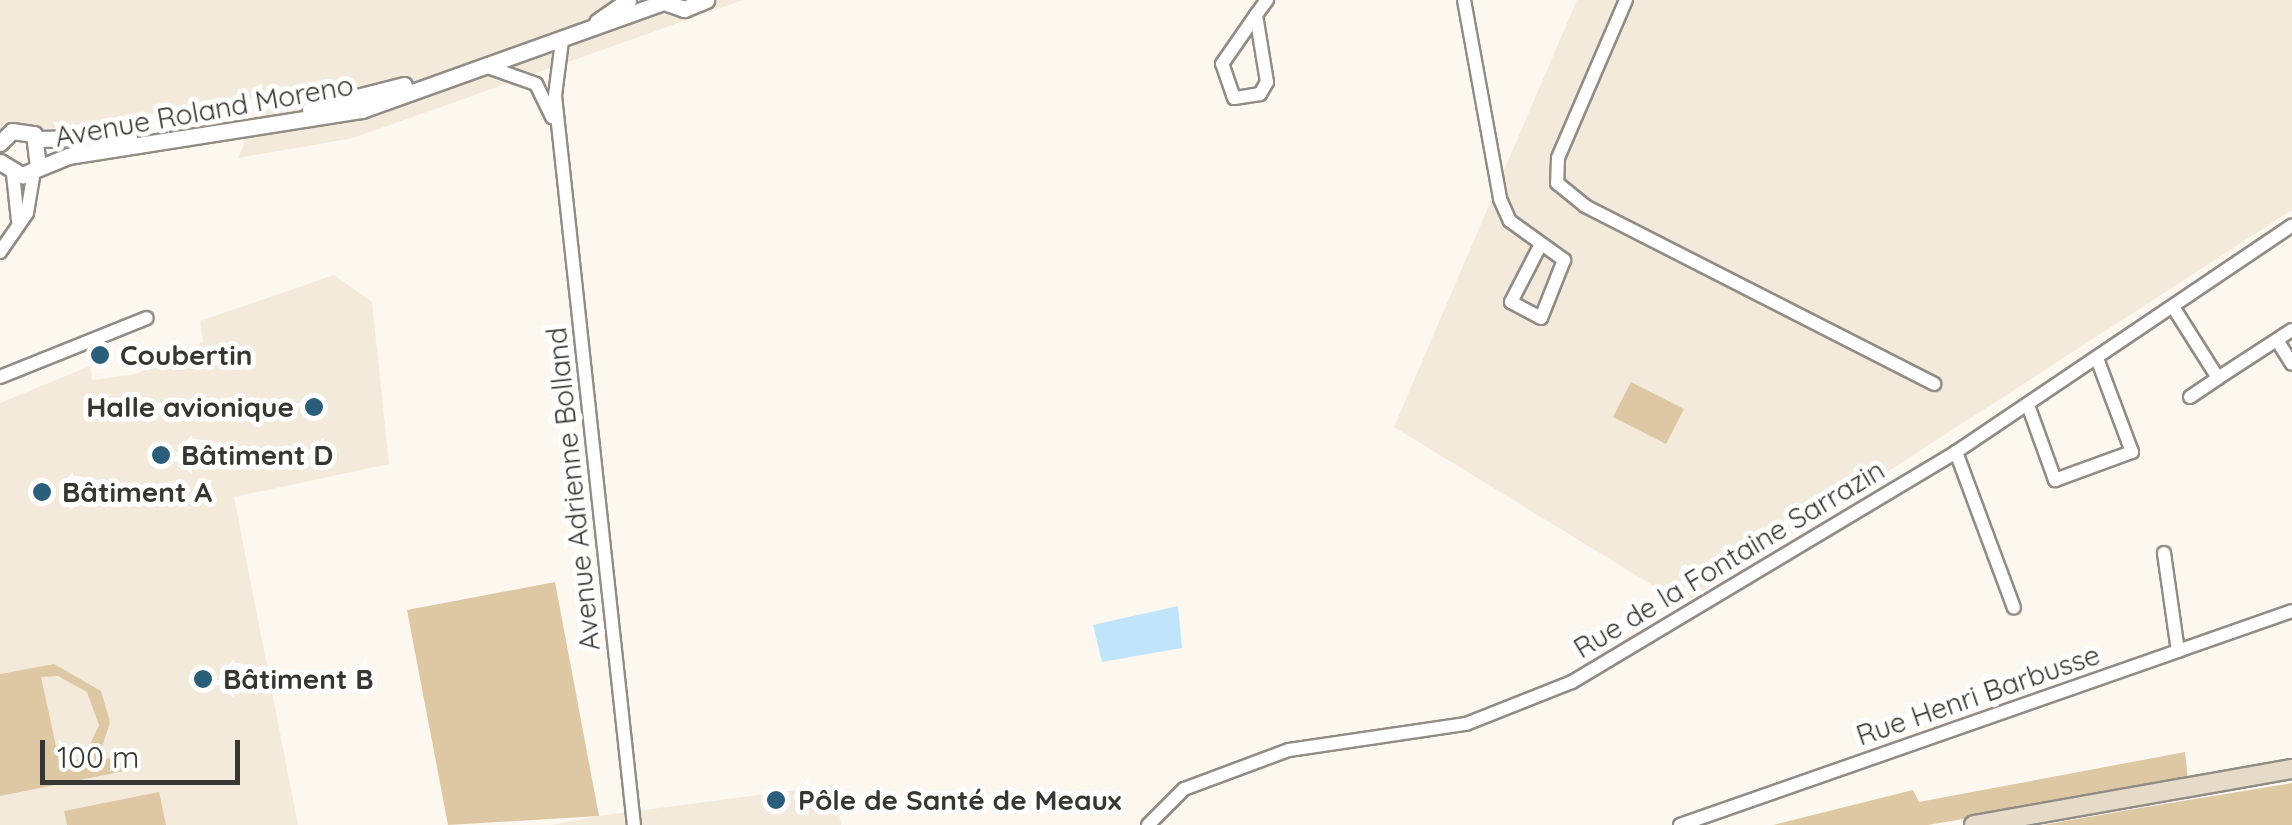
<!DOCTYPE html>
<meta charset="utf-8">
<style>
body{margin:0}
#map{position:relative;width:2292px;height:825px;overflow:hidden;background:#fcf7ef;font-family:Quicksand,sans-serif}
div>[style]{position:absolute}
.built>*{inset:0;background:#f3eadb}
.green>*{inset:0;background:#ddc8a3}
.water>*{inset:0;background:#c0e5fb}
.roads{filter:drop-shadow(2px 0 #918c85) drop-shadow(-2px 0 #918c85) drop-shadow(0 2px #918c85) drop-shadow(0 -2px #918c85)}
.minor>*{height:12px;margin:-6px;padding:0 6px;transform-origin:6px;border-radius:6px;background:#fff}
.tertiary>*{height:15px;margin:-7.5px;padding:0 7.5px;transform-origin:7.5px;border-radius:7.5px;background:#fff}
.secondary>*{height:18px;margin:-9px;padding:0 9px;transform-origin:9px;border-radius:9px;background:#e6dbc8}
.dots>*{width:28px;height:28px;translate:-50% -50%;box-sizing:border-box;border:5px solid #fff;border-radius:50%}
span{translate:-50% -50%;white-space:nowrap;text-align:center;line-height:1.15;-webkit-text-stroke:10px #fff;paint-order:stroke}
.street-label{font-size:28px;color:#383633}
.poi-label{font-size:28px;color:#383633;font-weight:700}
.left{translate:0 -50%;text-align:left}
.right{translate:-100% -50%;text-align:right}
.scale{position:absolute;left:40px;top:740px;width:200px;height:45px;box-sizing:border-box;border:5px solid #383633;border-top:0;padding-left:12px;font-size:30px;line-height:35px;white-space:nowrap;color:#383633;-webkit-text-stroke:8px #fff;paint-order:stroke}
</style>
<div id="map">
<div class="built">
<i style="clip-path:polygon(0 0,743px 0,353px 138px,238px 158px,265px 97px,0 136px)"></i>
<i style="clip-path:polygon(1577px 0,2292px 0,2292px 210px,1683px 604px,1394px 427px)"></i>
<i style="clip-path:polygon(334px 275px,372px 302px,389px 464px,234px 497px,298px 825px,0 825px,0 403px,90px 366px,92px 380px,136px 374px,203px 342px,200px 321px)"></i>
<i style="clip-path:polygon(834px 785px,841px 825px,552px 825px,599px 816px)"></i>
</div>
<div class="green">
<i style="clip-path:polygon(1631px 382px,1684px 409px,1666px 444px,1613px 417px)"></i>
<i style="clip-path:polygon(555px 582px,599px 816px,448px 825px,407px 610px)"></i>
<i style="clip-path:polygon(evenodd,54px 664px,101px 691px,110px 722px,98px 760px,122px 756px,124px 771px,0 796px,0 674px,54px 664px,58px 676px,87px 692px,99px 725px,85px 755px,61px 769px,41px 677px,58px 676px)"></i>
<i style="clip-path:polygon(2185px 752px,2188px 780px,1928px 825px,1773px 825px,1913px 790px,1919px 802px)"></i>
<i style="clip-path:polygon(2292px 783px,2292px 825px,2043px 825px,2140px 808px)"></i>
<i style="clip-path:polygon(159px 792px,166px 825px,67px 825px,64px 811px)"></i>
</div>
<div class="water">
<i style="clip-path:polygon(1178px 606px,1182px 648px,1102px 662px,1093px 625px)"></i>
</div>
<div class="roads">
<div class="minor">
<i style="left:1464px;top:0;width:202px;rotate:79.7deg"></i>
<i style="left:1500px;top:199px;width:24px;rotate:66deg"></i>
<i style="left:1510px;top:221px;width:67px;rotate:35.8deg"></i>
<i style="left:1564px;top:260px;width:62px;rotate:111.6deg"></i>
<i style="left:1541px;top:318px;width:34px;rotate:-152deg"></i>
<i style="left:1511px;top:302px;width:65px;rotate:-62.7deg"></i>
<i style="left:1626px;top:0;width:172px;rotate:113.3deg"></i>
<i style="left:1558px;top:158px;width:25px;rotate:92deg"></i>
<i style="left:1557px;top:183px;width:36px;rotate:39deg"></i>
<i style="left:1585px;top:206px;width:392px;rotate:27deg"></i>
<i style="left:1256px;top:15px;width:68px;rotate:80.7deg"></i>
<i style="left:1267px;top:82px;width:14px;rotate:120deg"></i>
<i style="left:1260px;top:94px;width:26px;rotate:171deg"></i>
<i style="left:1234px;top:98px;width:36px;rotate:-109deg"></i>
<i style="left:1222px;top:64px;width:60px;rotate:-55.2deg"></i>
<i style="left:1256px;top:15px;width:19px;rotate:-54deg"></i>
<i style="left:562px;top:41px;width:55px;rotate:97.3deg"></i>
<i style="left:555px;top:96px;width:733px;rotate:83.82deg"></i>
<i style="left:488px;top:67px;width:51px;rotate:19.5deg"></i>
<i style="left:536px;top:84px;width:37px;rotate:64deg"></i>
<i style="left:13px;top:174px;width:47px;rotate:83.9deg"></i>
<i style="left:0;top:252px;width:47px;rotate:-55.3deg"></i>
<i style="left:27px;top:213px;width:43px;rotate:-80.5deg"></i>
<i style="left:2175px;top:310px;width:80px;rotate:57.7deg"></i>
<i style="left:2218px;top:378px;width:88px;rotate:-33deg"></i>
<i style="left:2277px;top:340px;width:28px;rotate:58deg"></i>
<i style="left:0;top:377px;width:158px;rotate:-21.9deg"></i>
<i style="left:2190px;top:397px;width:34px;rotate:-34deg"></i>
<i style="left:2028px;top:405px;width:80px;rotate:70.2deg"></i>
<i style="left:2055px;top:480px;width:82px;rotate:-20deg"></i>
<i style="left:2132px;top:452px;width:97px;rotate:-110.5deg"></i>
<i style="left:1956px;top:452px;width:166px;rotate:69.6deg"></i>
<i style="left:2164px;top:553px;width:99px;rotate:81.9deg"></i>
<i style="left:1148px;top:825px;width:51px;rotate:-45deg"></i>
<i style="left:1184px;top:789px;width:112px;rotate:-20.4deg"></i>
<i style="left:1289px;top:750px;width:179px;rotate:-8.4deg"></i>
<i style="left:1466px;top:724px;width:114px;rotate:-21.6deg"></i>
<i style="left:1572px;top:682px;width:448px;rotate:-30.9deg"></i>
<i style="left:1956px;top:452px;width:405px;rotate:-34deg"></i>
<i style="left:1680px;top:825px;width:648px;rotate:-19.27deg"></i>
</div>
<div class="tertiary">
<i style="left:658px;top:0;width:28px;rotate:19deg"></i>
<i style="left:684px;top:9px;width:24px;rotate:-22deg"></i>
<i style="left:597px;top:22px;width:38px;rotate:-35deg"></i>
<i style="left:310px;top:109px;width:97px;rotate:-14.3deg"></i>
<i style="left:39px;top:139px;width:90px;rotate:-1.3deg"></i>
<i style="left:0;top:143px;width:17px;rotate:-45deg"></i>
<i style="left:12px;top:131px;width:22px;rotate:8deg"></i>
<i style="left:34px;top:134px;width:32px;rotate:83deg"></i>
<i style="left:0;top:162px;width:26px;rotate:31deg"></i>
<i style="left:22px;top:175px;width:50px;rotate:-22.4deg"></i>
<i style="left:68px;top:156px;width:298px;rotate:-8.9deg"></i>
<i style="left:362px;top:110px;width:318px;rotate:-19.7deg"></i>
</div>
<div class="secondary">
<i style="left:1974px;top:825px;width:323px;rotate:-10deg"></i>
</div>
</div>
<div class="dots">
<i style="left:100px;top:355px;background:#2a5e7a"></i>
<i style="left:314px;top:407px;background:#2a5e7a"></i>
<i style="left:161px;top:455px;background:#2a5e7a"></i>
<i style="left:42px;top:492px;background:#2a5e7a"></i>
<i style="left:203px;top:679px;background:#2a5e7a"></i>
<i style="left:776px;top:800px;background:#2a5e7a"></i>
</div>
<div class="street-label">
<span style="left:204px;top:111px;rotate:-10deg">Avenue Roland Moreno</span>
<span style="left:573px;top:489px;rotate:-96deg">Avenue Adrienne Bolland</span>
<span style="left:1729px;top:559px;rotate:-31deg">Rue de la Fontaine Sarrazin</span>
<span style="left:1978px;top:695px;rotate:-19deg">Rue Henri Barbusse</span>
</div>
<div class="poi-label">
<span class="left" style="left:120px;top:355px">Coubertin</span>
<span class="right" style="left:294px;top:407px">Halle avionique</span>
<span class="left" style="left:181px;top:455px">Bâtiment D</span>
<span class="left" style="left:62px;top:492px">Bâtiment A</span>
<span class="left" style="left:223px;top:679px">Bâtiment B</span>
<span class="left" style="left:798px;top:800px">Pôle de Santé de Meaux</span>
</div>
<div class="scale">100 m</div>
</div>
